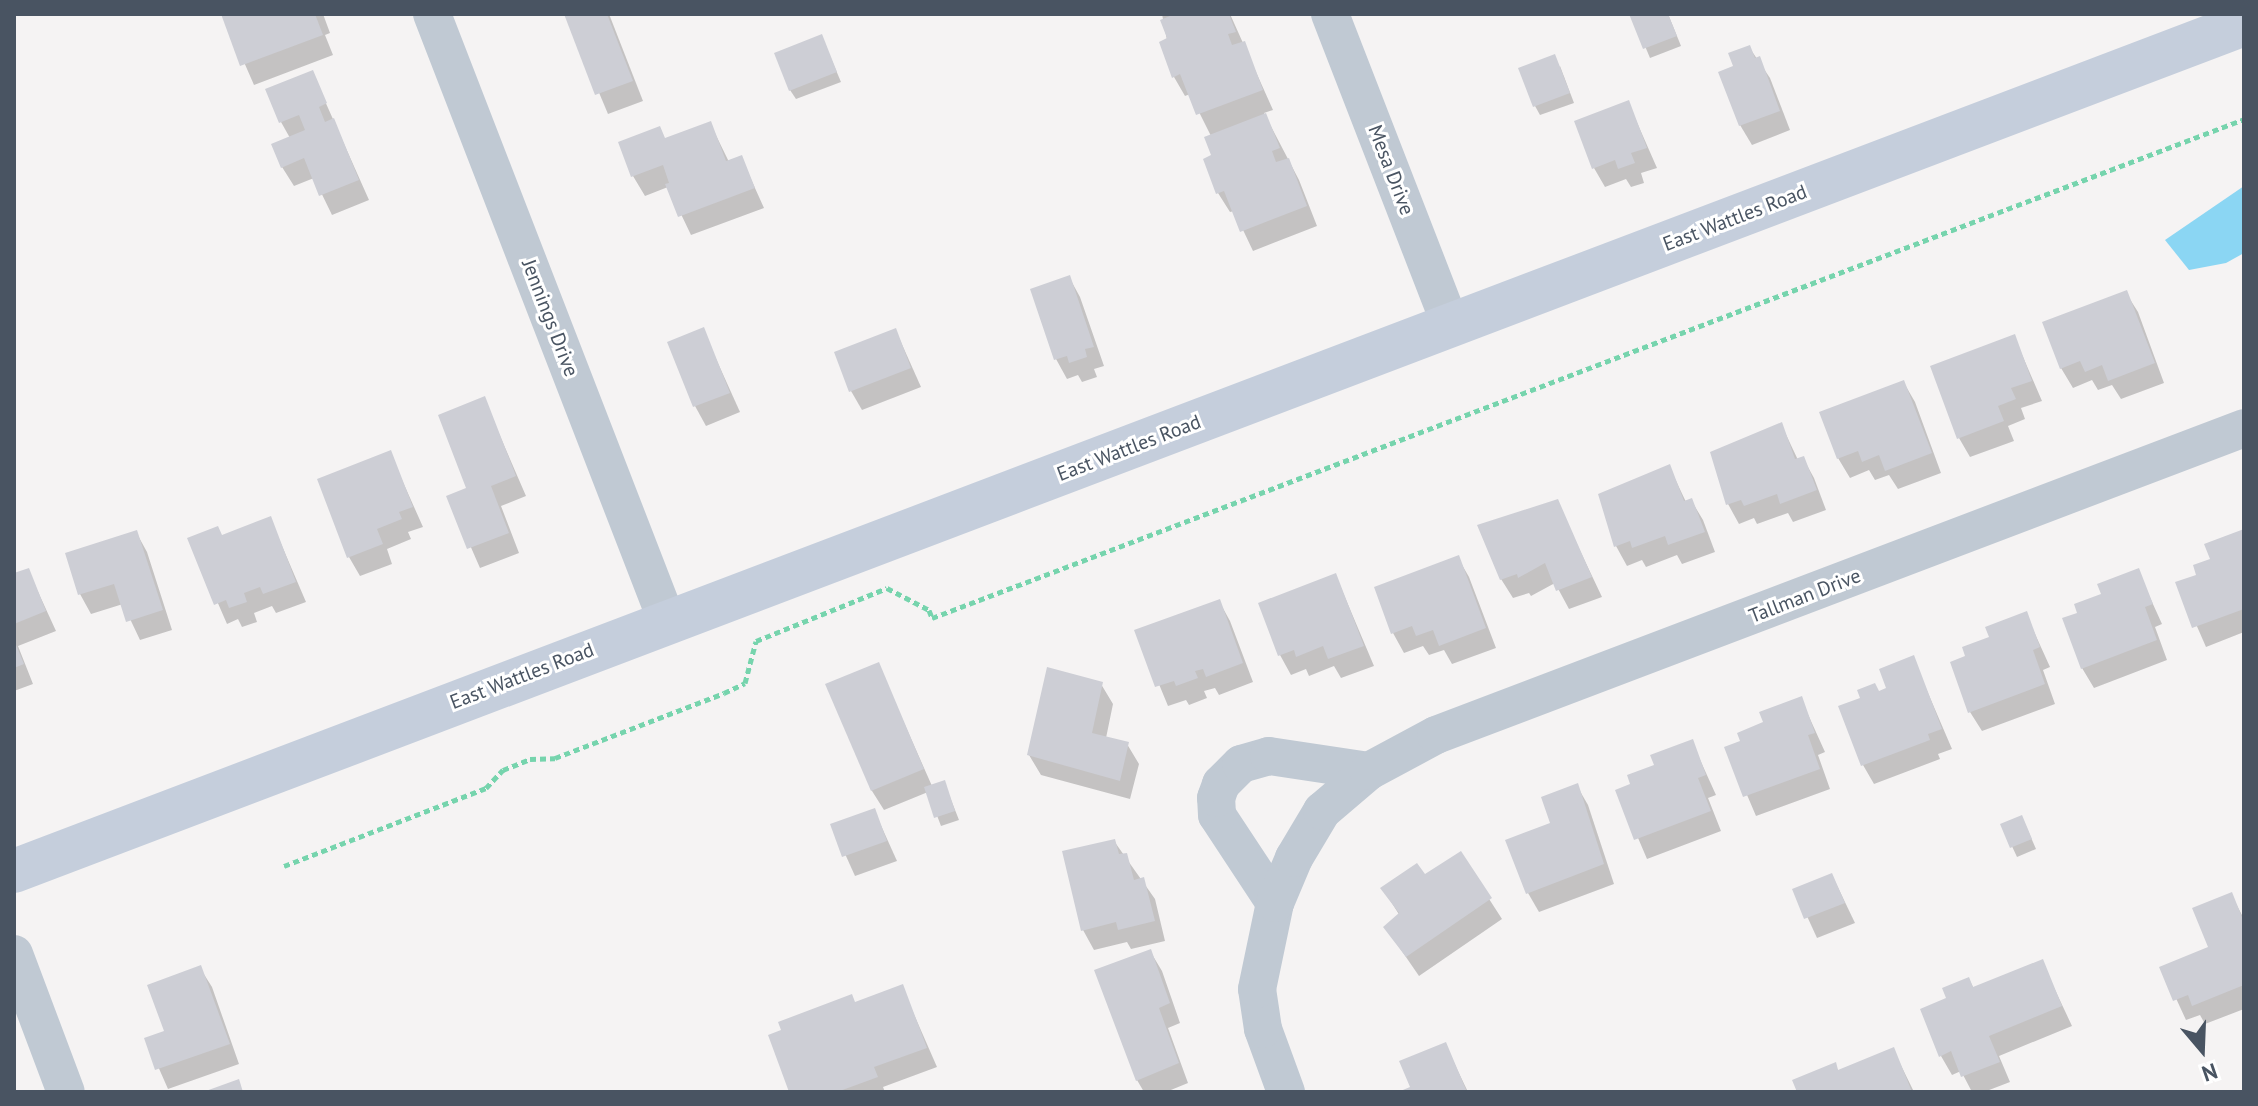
<!DOCTYPE html>
<style>
body{margin:0}
#map{position:relative;width:2258px;height:1106px;overflow:hidden;background:#f5f3f3;font-family:"PT Sans",sans-serif}
div>[style]{position:absolute}
.water>*{inset:0;background:#8bd6f3}
.shadow>*{inset:0;background:#0003}
.building>*{inset:0;background:#cdced5}
.path>*{height:5px;margin-top:-2.5px;transform-origin:0;background:repeating-linear-gradient(90deg,#76d4ad 0 6px,transparent 0 10px)}
.minor>*{height:38px;margin:-19px;padding:0 19px;transform-origin:19px;border-radius:19px;background:#c0c9d3}
.secondary>*{height:44px;margin:-22px;padding:0 22px;transform-origin:22px;border-radius:22px;background:#c5cedc}
span{translate:-50% -50%;white-space:nowrap;text-align:center;line-height:1.15;-webkit-text-stroke:6px #fff;paint-order:stroke}
.street-label{font-size:20px;color:#495462}
.frame{position:absolute;inset:0;border:16px solid #495462;pointer-events:none}
.north{position:absolute;left:2162px;top:1010px;width:80px;height:80px;-webkit-text-stroke:6px #fff;paint-order:stroke;rotate:161deg;font-size:22px;font-weight:700;line-height:32px;text-align:center;color:#495462}
.north::after{content:'';display:block;margin:auto;width:28px;height:36px;background:#495462;clip-path:polygon(50% 0,100% 100%,50% 72%,0 100%)}
</style>
<div id="map">
<div class="water">
<i style="clip-path:polygon(2244px 186px,2244px 253px,2226px 263px,2189px 270px,2165px 240px)"></i>
</div>
<div class="shadow">
<i style="clip-path:polygon(223px 14px,323px 14px,330px 33px,325px 35px,333px 55px,254px 85px)"></i>
<i style="clip-path:polygon(566px 14px,609px 14px,643px 101px,608px 114px)"></i>
<i style="clip-path:polygon(1162px 14px,1230px 14px,1273px 110px,1264px 113px,1299px 180px,1317px 226px,1253px 251px,1234px 211px,1230px 212px,1218px 193px,1211px 136px,1190px 94px,1185px 96px,1174px 77px)"></i>
<i style="clip-path:polygon(1668px 14px,1681px 46px,1650px 58px,1632px 15px)"></i>
<i style="clip-path:polygon(822px 37px,841px 82px,796px 99px,790px 90px)"></i>
<i style="clip-path:polygon(1749px 47px,1770px 78px,1790px 130px,1752px 145px,1740px 125px,1735px 67px)"></i>
<i style="clip-path:polygon(1560px 66px,1574px 103px,1540px 115px,1535px 106px)"></i>
<i style="clip-path:polygon(312px 72px,369px 200px,332px 215px,314px 178px,294px 186px,282px 167px,290px 138px,281px 122px)"></i>
<i style="clip-path:polygon(1628px 102px,1657px 168px,1641px 173px,1644px 183px,1631px 187px,1626px 179px,1605px 187px,1594px 168px)"></i>
<i style="clip-path:polygon(710px 123px,729px 162px,741px 157px,764px 208px,691px 235px,668px 187px,645px 196px,633px 176px,666px 140px)"></i>
<i style="clip-path:polygon(1069px 277px,1080px 297px,1104px 366px,1094px 369px,1097px 377px,1082px 382px,1078px 375px,1067px 379px,1056px 359px)"></i>
<i style="clip-path:polygon(2126px 293px,2138px 312px,2164px 383px,2121px 399px,2112px 385px,2098px 390px,2092px 380px,2073px 388px,2061px 368px)"></i>
<i style="clip-path:polygon(703px 330px,740px 412px,706px 426px,695px 406px)"></i>
<i style="clip-path:polygon(896px 331px,921px 387px,862px 410px,851px 391px)"></i>
<i style="clip-path:polygon(2014px 336px,2042px 401px,2021px 408px,2025px 419px,2008px 426px,2014px 441px,1970px 457px,1959px 438px)"></i>
<i style="clip-path:polygon(1904px 383px,1915px 402px,1941px 473px,1898px 489px,1889px 475px,1875px 480px,1869px 470px,1850px 478px,1838px 458px)"></i>
<i style="clip-path:polygon(484px 399px,526px 496px,501px 506px,519px 553px,480px 568px,449px 497px,469px 490px)"></i>
<i style="clip-path:polygon(1781px 424px,1798px 460px,1803px 458px,1814px 478px,1826px 510px,1793px 522px,1788px 513px,1757px 524px,1754px 518px,1739px 524px,1728px 504px)"></i>
<i style="clip-path:polygon(390px 453px,423px 527px,408px 532px,411px 539px,387px 549px,392px 564px,360px 576px,349px 557px)"></i>
<i style="clip-path:polygon(1669px 466px,1686px 502px,1691px 500px,1703px 520px,1715px 552px,1682px 564px,1677px 555px,1646px 567px,1642px 560px,1627px 566px,1616px 546px)"></i>
<i style="clip-path:polygon(1557px 502px,1602px 597px,1569px 609px,1555px 583px,1531px 596px,1529px 593px,1513px 598px,1501px 579px)"></i>
<i style="clip-path:polygon(270px 518px,306px 602px,276px 613px,272px 606px,254px 613px,257px 622px,242px 627px,238px 619px,227px 624px,190px 539px,222px 537px)"></i>
<i style="clip-path:polygon(2244px 531px,2244px 632px,2206px 647px,2178px 583px,2199px 576px)"></i>
<i style="clip-path:polygon(136px 532px,147px 552px,172px 630px,140px 640px,123px 604px,91px 614px,80px 594px,67px 554px)"></i>
<i style="clip-path:polygon(1458px 558px,1469px 577px,1496px 648px,1452px 664px,1444px 650px,1429px 655px,1423px 646px,1404px 653px,1393px 633px)"></i>
<i style="clip-path:polygon(28px 570px,56px 631px,18px 646px,33px 684px,14px 691px,14px 576px)"></i>
<i style="clip-path:polygon(2138px 571px,2162px 624px,2155px 627px,2167px 660px,2094px 688px,2082px 668px,2103px 595px)"></i>
<i style="clip-path:polygon(1336px 576px,1374px 666px,1341px 678px,1334px 666px,1309px 676px,1306px 669px,1291px 675px,1280px 655px)"></i>
<i style="clip-path:polygon(1219px 601px,1230px 621px,1253px 682px,1219px 695px,1215px 688px,1204px 691px,1207px 698px,1189px 705px,1186px 700px,1168px 706px,1137px 631px)"></i>
<i style="clip-path:polygon(2026px 614px,2050px 667px,2043px 670px,2055px 704px,1982px 731px,1970px 712px,1968px 657px)"></i>
<i style="clip-path:polygon(1913px 658px,1952px 749px,1938px 754px,1940px 759px,1874px 784px,1863px 765px,1889px 689px)"></i>
<i style="clip-path:polygon(878px 664px,932px 786px,944px 782px,959px 820px,941px 826px,928px 792px,884px 810px,872px 791px,828px 685px)"></i>
<i style="clip-path:polygon(1101px 684px,1113px 704px,1106px 738px,1127px 744px,1139px 764px,1130px 799px,1041px 775px,1029px 755px)"></i>
<i style="clip-path:polygon(1801px 699px,1825px 752px,1818px 755px,1830px 789px,1756px 816px,1727px 748px,1743px 742px)"></i>
<i style="clip-path:polygon(1692px 742px,1716px 795px,1708px 798px,1721px 831px,1647px 859px,1618px 791px,1633px 785px)"></i>
<i style="clip-path:polygon(1577px 786px,1588px 805px,1614px 884px,1539px 912px,1528px 893px,1553px 824px)"></i>
<i style="clip-path:polygon(874px 810px,897px 861px,855px 876px,832px 825px)"></i>
<i style="clip-path:polygon(2002px 825px,2026px 826px,2036px 849px,2017px 857px)"></i>
<i style="clip-path:polygon(1114px 841px,1155px 899px,1165px 941px,1131px 949px,1127px 942px,1094px 950px,1083px 930px)"></i>
<i style="clip-path:polygon(1460px 854px,1502px 919px,1419px 976px,1386px 928px,1400px 916px,1383px 889px,1424px 877px)"></i>
<i style="clip-path:polygon(1832px 875px,1855px 923px,1817px 938px,1795px 890px)"></i>
<i style="clip-path:polygon(2231px 894px,2244px 919px,2244px 1009px,2205px 1024px,2200px 1015px,2186px 1020px,2162px 968px,2210px 948px)"></i>
<i style="clip-path:polygon(1150px 951px,1162px 971px,1180px 1023px,1168px 1028px,1188px 1083px,1166px 1092px,1144px 1092px,1137px 1080px)"></i>
<i style="clip-path:polygon(2042px 962px,2072px 1026px,1999px 1056px,2010px 1082px,1984px 1092px,1972px 1092px,1961px 1071px,1952px 1075px,1941px 1056px,1948px 999px,1969px 979px,1974px 989px)"></i>
<i style="clip-path:polygon(200px 968px,212px 987px,239px 1064px,168px 1089px,146px 1039px,166px 1032px)"></i>
<i style="clip-path:polygon(902px 987px,937px 1067px,883px 1087px,885px 1092px,792px 1092px,855px 1004px)"></i>
<i style="clip-path:polygon(1445px 1044px,1468px 1092px,1403px 1092px,1412px 1088px)"></i>
<i style="clip-path:polygon(1893px 1049px,1914px 1092px,1799px 1092px,1835px 1065px,1839px 1072px)"></i>
</div>
<div class="building">
<i style="clip-path:polygon(221px 14px,315px 14px,323px 35px,240px 66px)"></i>
<i style="clip-path:polygon(564px 14px,607px 14px,633px 81px,595px 95px)"></i>
<i style="clip-path:polygon(1175px 14px,1229px 14px,1236px 32px,1228px 34px,1232px 45px,1245px 41px,1263px 90px,1196px 115px,1180px 74px,1172px 78px,1159px 42px,1167px 38px,1160px 20px)"></i>
<i style="clip-path:polygon(1629px 14px,1668px 14px,1677px 36px,1643px 49px)"></i>
<i style="clip-path:polygon(822px 34px,837px 72px,789px 91px,774px 53px)"></i>
<i style="clip-path:polygon(1750px 45px,1755px 58px,1760px 56px,1780px 111px,1739px 126px,1718px 72px,1733px 66px,1728px 53px)"></i>
<i style="clip-path:polygon(1555px 54px,1570px 93px,1533px 107px,1518px 68px)"></i>
<i style="clip-path:polygon(313px 70px,327px 103px,319px 107px,325px 122px,334px 118px,359px 180px,319px 196px,304px 158px,281px 168px,271px 144px,305px 130px,299px 115px,279px 123px,265px 89px)"></i>
<i style="clip-path:polygon(1629px 100px,1647px 148px,1631px 153px,1635px 163px,1618px 169px,1615px 160px,1592px 169px,1574px 121px)"></i>
<i style="clip-path:polygon(1266px 113px,1280px 148px,1272px 151px,1276px 162px,1289px 158px,1307px 206px,1240px 232px,1224px 191px,1216px 194px,1203px 159px,1211px 155px,1204px 137px)"></i>
<i style="clip-path:polygon(711px 121px,726px 161px,742px 155px,755px 188px,678px 217px,665px 184px,669px 183px,663px 165px,631px 177px,618px 142px,660px 126px,665px 138px)"></i>
<i style="clip-path:polygon(1070px 275px,1094px 347px,1085px 349px,1087px 357px,1069px 363px,1067px 356px,1054px 360px,1030px 289px)"></i>
<i style="clip-path:polygon(2127px 290px,2155px 363px,2108px 381px,2102px 365px,2085px 372px,2080px 361px,2060px 369px,2042px 322px)"></i>
<i style="clip-path:polygon(704px 327px,730px 393px,693px 407px,667px 342px)"></i>
<i style="clip-path:polygon(896px 328px,911px 368px,849px 392px,834px 352px)"></i>
<i style="clip-path:polygon(2015px 334px,2032px 381px,2011px 388px,2016px 399px,1998px 406px,2004px 421px,1957px 439px,1930px 366px)"></i>
<i style="clip-path:polygon(1904px 380px,1932px 453px,1885px 471px,1879px 455px,1862px 462px,1858px 451px,1837px 459px,1819px 412px)"></i>
<i style="clip-path:polygon(485px 396px,516px 476px,491px 486px,509px 533px,467px 549px,446px 496px,466px 488px,438px 415px)"></i>
<i style="clip-path:polygon(1782px 422px,1795px 459px,1804px 456px,1817px 490px,1780px 504px,1777px 494px,1744px 506px,1741px 500px,1726px 505px,1710px 452px)"></i>
<i style="clip-path:polygon(391px 450px,413px 507px,399px 512px,402px 519px,377px 529px,383px 544px,347px 558px,317px 479px)"></i>
<i style="clip-path:polygon(1670px 464px,1684px 501px,1692px 498px,1705px 532px,1668px 545px,1665px 536px,1632px 548px,1630px 541px,1614px 547px,1598px 494px)"></i>
<i style="clip-path:polygon(1558px 499px,1592px 577px,1556px 591px,1545px 563px,1518px 578px,1517px 574px,1500px 580px,1477px 525px)"></i>
<i style="clip-path:polygon(271px 516px,296px 582px,263px 594px,260px 587px,244px 593px,247px 602px,229px 608px,226px 600px,214px 605px,187px 538px,218px 526px,222px 535px)"></i>
<i style="clip-path:polygon(2244px 529px,2244px 609px,2192px 628px,2175px 582px,2196px 575px,2193px 565px,2210px 559px,2204px 544px)"></i>
<i style="clip-path:polygon(137px 530px,163px 610px,126px 622px,114px 584px,78px 595px,65px 553px)"></i>
<i style="clip-path:polygon(1459px 555px,1486px 628px,1439px 646px,1433px 630px,1416px 636px,1412px 626px,1391px 634px,1374px 587px)"></i>
<i style="clip-path:polygon(29px 568px,46px 611px,14px 624px,14px 573px)"></i>
<i style="clip-path:polygon(2139px 568px,2153px 604px,2145px 607px,2157px 640px,2081px 669px,2062px 618px,2077px 613px,2074px 604px,2101px 594px,2097px 584px)"></i>
<i style="clip-path:polygon(1336px 573px,1364px 646px,1328px 659px,1323px 646px,1296px 657px,1294px 650px,1278px 656px,1258px 603px)"></i>
<i style="clip-path:polygon(1220px 599px,1243px 663px,1206px 677px,1203px 669px,1195px 671px,1198px 678px,1176px 686px,1174px 681px,1155px 687px,1134px 630px)"></i>
<i style="clip-path:polygon(2027px 611px,2040px 647px,2033px 650px,2045px 684px,1968px 713px,1950px 662px,1965px 656px,1962px 647px,1989px 637px,1985px 627px)"></i>
<i style="clip-path:polygon(14px 640px,24px 664px,14px 668px)"></i>
<i style="clip-path:polygon(1914px 655px,1942px 729px,1928px 734px,1930px 740px,1861px 766px,1838px 706px,1860px 698px,1857px 690px,1875px 683px,1879px 691px,1886px 688px,1879px 669px)"></i>
<i style="clip-path:polygon(879px 662px,924px 769px,871px 791px,825px 684px)"></i>
<i style="clip-path:polygon(1047px 667px,1103px 682px,1092px 733px,1129px 742px,1120px 781px,1027px 755px)"></i>
<i style="clip-path:polygon(1802px 696px,1815px 733px,1808px 735px,1820px 769px,1743px 797px,1724px 747px,1740px 741px,1737px 733px,1763px 722px,1759px 712px)"></i>
<i style="clip-path:polygon(1693px 739px,1706px 775px,1698px 778px,1711px 811px,1634px 840px,1615px 790px,1630px 784px,1627px 775px,1654px 765px,1650px 755px)"></i>
<i style="clip-path:polygon(945px 780px,955px 811px,934px 818px,924px 787px)"></i>
<i style="clip-path:polygon(1578px 783px,1604px 864px,1526px 894px,1505px 840px,1550px 823px,1541px 797px)"></i>
<i style="clip-path:polygon(875px 808px,887px 841px,842px 857px,830px 824px)"></i>
<i style="clip-path:polygon(2022px 815px,2032px 839px,2010px 848px,2000px 824px)"></i>
<i style="clip-path:polygon(1115px 839px,1119px 854px,1127px 853px,1134px 880px,1144px 877px,1155px 921px,1118px 930px,1116px 922px,1081px 931px,1062px 851px)"></i>
<i style="clip-path:polygon(1461px 851px,1492px 898px,1406px 957px,1383px 927px,1399px 913px,1380px 888px,1417px 863px,1425px 874px)"></i>
<i style="clip-path:polygon(1832px 873px,1845px 903px,1804px 919px,1792px 889px)"></i>
<i style="clip-path:polygon(2232px 892px,2244px 922px,2244px 985px,2192px 1006px,2188px 995px,2173px 1001px,2159px 967px,2208px 947px,2192px 908px)"></i>
<i style="clip-path:polygon(1151px 949px,1170px 1003px,1159px 1008px,1179px 1063px,1136px 1081px,1094px 970px)"></i>
<i style="clip-path:polygon(2043px 959px,2062px 1006px,1989px 1036px,2000px 1062px,1961px 1077px,1951px 1051px,1939px 1057px,1920px 1009px,1946px 998px,1942px 988px,1969px 977px,1973px 987px)"></i>
<i style="clip-path:polygon(201px 965px,230px 1044px,155px 1070px,144px 1038px,164px 1031px,147px 985px)"></i>
<i style="clip-path:polygon(903px 984px,927px 1048px,874px 1067px,878px 1077px,837px 1092px,789px 1092px,768px 1035px,781px 1030px,778px 1022px,852px 994px,855px 1002px)"></i>
<i style="clip-path:polygon(1446px 1042px,1467px 1092px,1398px 1092px,1410px 1087px,1399px 1061px)"></i>
<i style="clip-path:polygon(1894px 1047px,1912px 1092px,1797px 1092px,1792px 1080px,1836px 1062px,1838px 1070px)"></i>
<i style="clip-path:polygon(239px 1079px,243px 1092px,203px 1092px)"></i>
</div>
<div class="path">
<i style="left:284px;top:866px;width:217px;rotate:-21.1deg"></i>
<i style="left:486px;top:788px;width:25px;rotate:-47deg"></i>
<i style="left:503px;top:770px;width:29px;rotate:-22deg"></i>
<i style="left:530px;top:759px;width:25px;rotate:-2deg"></i>
<i style="left:555px;top:758px;width:181px;rotate:-21deg"></i>
<i style="left:724px;top:693px;width:23px;rotate:-25deg"></i>
<i style="left:745px;top:683px;width:43px;rotate:-75.3deg"></i>
<i style="left:756px;top:641px;width:141px;rotate:-22deg"></i>
<i style="left:887px;top:588px;width:47px;rotate:27.6deg"></i>
<i style="left:929px;top:610px;width:9px;rotate:69deg"></i>
<i style="left:932px;top:618px;width:1404px;rotate:-20.82deg"></i>
</div>
<div class="minor">
<i style="left:432px;top:14px;width:651px;rotate:68.84deg"></i>
<i style="left:1330px;top:14px;width:335px;rotate:68.8deg"></i>
<i style="left:1275px;top:903px;width:105px;rotate:-123.4deg"></i>
<i style="left:1217px;top:815px;width:17px;rotate:-93deg"></i>
<i style="left:1216px;top:798px;width:15px;rotate:-70deg"></i>
<i style="left:1221px;top:784px;width:28px;rotate:-45deg"></i>
<i style="left:1241px;top:764px;width:29px;rotate:-16deg"></i>
<i style="left:1269px;top:756px;width:101px;rotate:8.5deg"></i>
<i style="left:14px;top:954px;width:147px;rotate:69.4deg"></i>
<i style="left:1286px;top:1092px;width:67px;rotate:-110.1deg"></i>
<i style="left:1263px;top:1029px;width:40px;rotate:-98.5deg"></i>
<i style="left:1257px;top:989px;width:88px;rotate:-78.2deg"></i>
<i style="left:1275px;top:903px;width:49px;rotate:-67.1deg"></i>
<i style="left:1294px;top:858px;width:55px;rotate:-59.2deg"></i>
<i style="left:1322px;top:811px;width:62px;rotate:-40.4deg"></i>
<i style="left:1369px;top:771px;width:76px;rotate:-28.2deg"></i>
<i style="left:1436px;top:735px;width:864px;rotate:-20.8deg"></i>
</div>
<div class="secondary">
<i style="left:14px;top:871px;width:2385px;rotate:-20.8deg"></i>
</div>
<div class="street-label">
<span style="left:1391px;top:170px;rotate:69deg">Mesa Drive</span>
<span style="left:1735px;top:218px;rotate:-21deg">East Wattles Road</span>
<span style="left:550px;top:318px;rotate:69deg">Jennings Drive</span>
<span style="left:1129px;top:448px;rotate:-21deg">East Wattles Road</span>
<span style="left:1805px;top:596px;rotate:-21deg">Tallman Drive</span>
<span style="left:522px;top:676px;rotate:-21deg">East Wattles Road</span>
</div>
<div class="frame"></div>
<div class="north">N</div>
</div>
